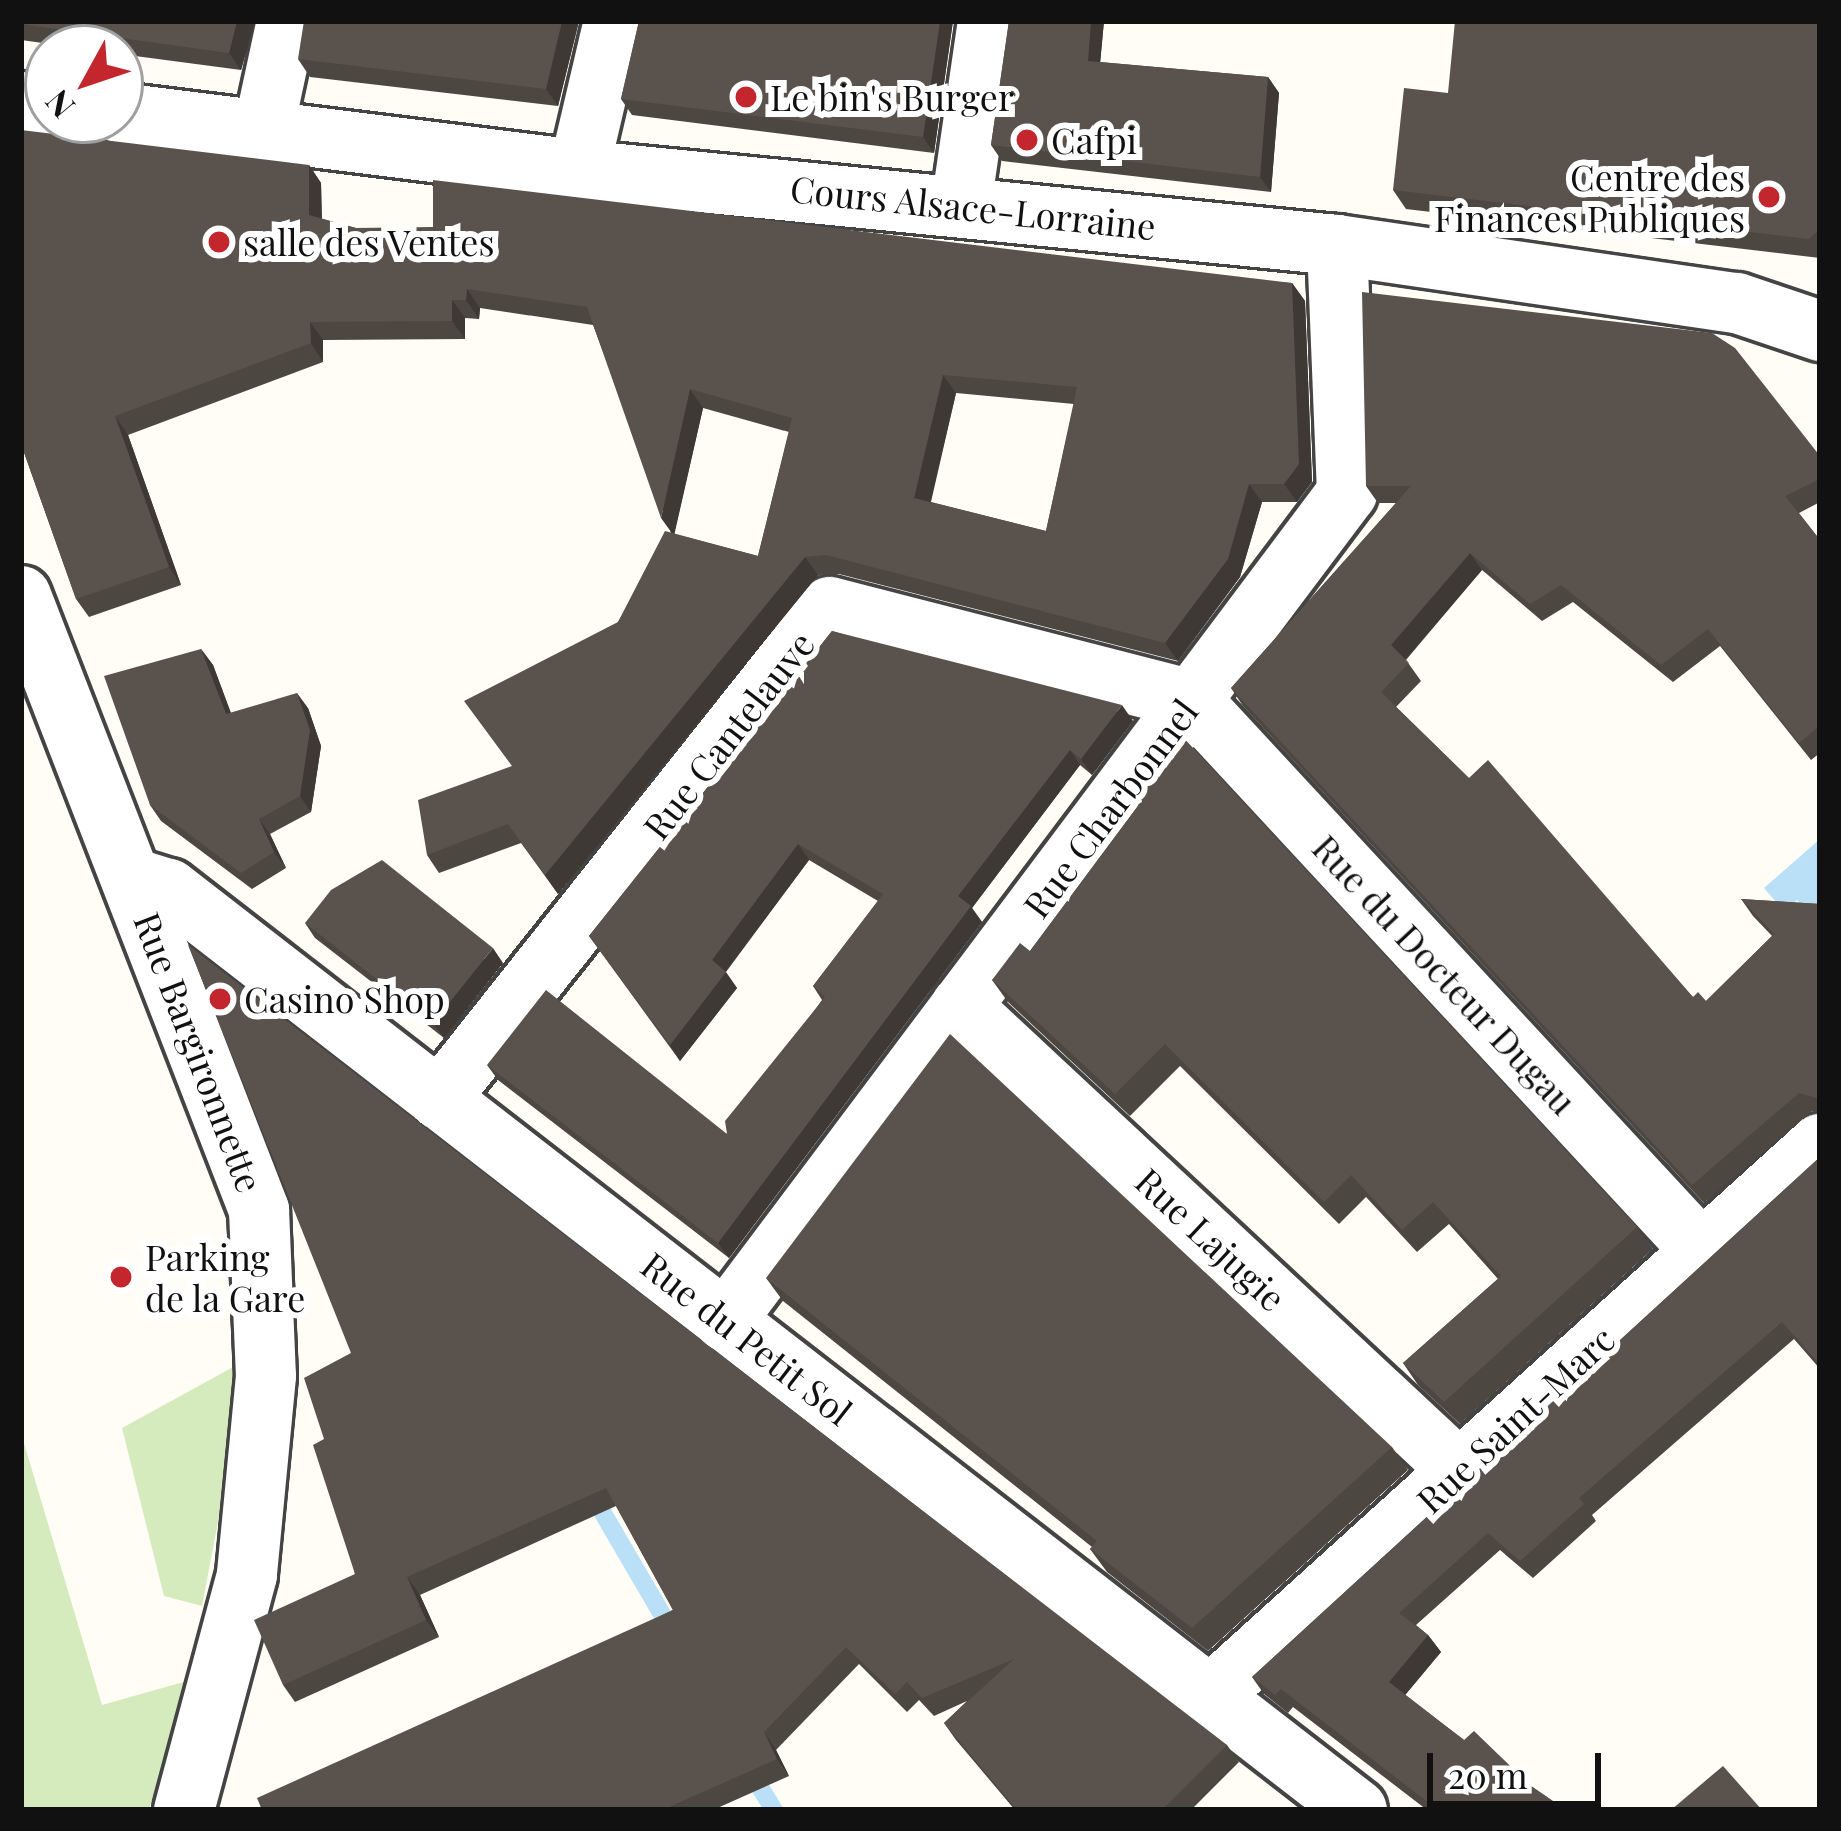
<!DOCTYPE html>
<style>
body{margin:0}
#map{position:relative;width:1841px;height:1831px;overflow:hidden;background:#fffdf5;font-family:"Playfair Display",serif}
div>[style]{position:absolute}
.green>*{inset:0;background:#d5ebbd}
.water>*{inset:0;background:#b9e0f7}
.stream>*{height:18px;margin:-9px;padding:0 9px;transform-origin:9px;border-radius:9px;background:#b9e0f7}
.roads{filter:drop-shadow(3px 0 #444) drop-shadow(-3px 0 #444) drop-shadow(0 3px #444) drop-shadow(0 -3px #444)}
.minor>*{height:60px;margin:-30px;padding:0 30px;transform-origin:30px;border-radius:30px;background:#fff}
.wall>*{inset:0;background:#4d4742}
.shaded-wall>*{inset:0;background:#3f3936}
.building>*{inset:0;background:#5a524d}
.dots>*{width:33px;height:33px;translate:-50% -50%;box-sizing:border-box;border:6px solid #fff;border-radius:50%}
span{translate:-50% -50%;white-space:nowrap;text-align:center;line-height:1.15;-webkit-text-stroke:12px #fff;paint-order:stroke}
.poi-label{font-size:36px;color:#111}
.left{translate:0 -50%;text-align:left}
.right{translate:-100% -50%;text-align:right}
.street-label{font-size:36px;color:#111}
.frame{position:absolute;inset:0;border:24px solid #111;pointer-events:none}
.north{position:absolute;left:24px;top:24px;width:120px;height:120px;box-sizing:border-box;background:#fff;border:3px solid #a0a0a0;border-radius:50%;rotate:230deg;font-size:33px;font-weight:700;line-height:48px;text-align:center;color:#111}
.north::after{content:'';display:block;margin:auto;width:42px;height:54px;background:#c4262e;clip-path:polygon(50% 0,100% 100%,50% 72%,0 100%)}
.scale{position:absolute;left:1427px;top:1753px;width:174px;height:54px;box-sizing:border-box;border:6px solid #111;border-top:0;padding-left:15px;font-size:36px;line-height:42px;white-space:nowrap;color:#111;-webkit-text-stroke:9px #fff;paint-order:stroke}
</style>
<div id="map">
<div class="green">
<i style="clip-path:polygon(235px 1366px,232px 1448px,202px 1606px,164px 1596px,122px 1428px)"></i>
<i style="clip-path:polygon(21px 1433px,102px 1705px,187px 1681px,149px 1810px,21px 1810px)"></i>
</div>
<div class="water">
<i style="clip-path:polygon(1820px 839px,1820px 902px,1809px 912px,1797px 900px,1784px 911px,1764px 888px)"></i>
</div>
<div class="stream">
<i style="left:590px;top:1491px;width:164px;rotate:59.7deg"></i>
<i style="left:752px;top:1774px;width:42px;rotate:58.6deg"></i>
</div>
<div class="roads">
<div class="minor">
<i style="left:21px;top:102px;width:27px;rotate:8deg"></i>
<i style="left:120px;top:113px;width:463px;rotate:7.1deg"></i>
<i style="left:579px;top:170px;width:762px;rotate:5.65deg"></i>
<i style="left:1337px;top:245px;width:404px;rotate:8.3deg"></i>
<i style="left:1737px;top:303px;width:88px;rotate:18.6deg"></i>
<i style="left:264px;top:127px;width:108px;rotate:-77.8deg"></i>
<i style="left:579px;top:170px;width:153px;rotate:-76.8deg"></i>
<i style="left:961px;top:206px;width:187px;rotate:-81.7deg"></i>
<i style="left:21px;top:596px;width:659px;rotate:68.81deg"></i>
<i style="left:259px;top:1210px;width:166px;rotate:87.6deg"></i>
<i style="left:266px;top:1376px;width:200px;rotate:95.5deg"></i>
<i style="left:247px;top:1575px;width:243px;rotate:105deg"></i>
<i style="left:132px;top:878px;width:39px;rotate:17deg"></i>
<i style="left:169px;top:889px;width:1503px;rotate:37.78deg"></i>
<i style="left:961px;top:1006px;width:682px;rotate:42.98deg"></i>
<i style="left:439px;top:1099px;width:628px;rotate:-51.53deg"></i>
<i style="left:830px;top:607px;width:373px;rotate:14.4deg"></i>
<i style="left:1191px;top:700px;width:747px;rotate:47.17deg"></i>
<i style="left:725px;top:1321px;width:1036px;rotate:-53.09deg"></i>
<i style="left:1347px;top:493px;width:248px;rotate:-92.3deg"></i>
<i style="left:1210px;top:1696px;width:823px;rotate:-42.14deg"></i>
</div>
</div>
<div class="wall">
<i style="clip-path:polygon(21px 21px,255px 21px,241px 70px,120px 54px,120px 48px,79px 48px,21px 40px)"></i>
<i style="clip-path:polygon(579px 21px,558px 106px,310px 77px,298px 59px)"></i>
<i style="clip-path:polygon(639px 21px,953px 21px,934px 153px,632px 115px,621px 99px)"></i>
<i style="clip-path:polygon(1009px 21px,1104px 21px,1100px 62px,1268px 77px,1279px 93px,1271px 192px,1002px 161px,991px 145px)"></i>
<i style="clip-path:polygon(1820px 21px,1820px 258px,1406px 209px,1393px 190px,1448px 93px,1578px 22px)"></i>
<i style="clip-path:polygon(evenodd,309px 165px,321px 183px,322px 219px,356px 228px,1292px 283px,1305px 301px,1312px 482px,1297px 502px,1262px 502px,1240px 577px,1178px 661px,839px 574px,818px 575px,558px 894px,521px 843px,439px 873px,427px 855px,512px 766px,618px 622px,671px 533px,593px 325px,480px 308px,479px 319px,465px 318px,465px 339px,323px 340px,323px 362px,128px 435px,181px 585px,89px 617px,76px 599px,21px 444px,309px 165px,956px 393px,1074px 404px,1046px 531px,931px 502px,956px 393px,309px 165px,703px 408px,789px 432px,758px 556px,674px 534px,703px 408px)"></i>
<i style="clip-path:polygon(1820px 456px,1820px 502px,1799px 513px,1820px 540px,1820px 753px,1811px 760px,1720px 646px,1673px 682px,1573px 602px,1542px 621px,1482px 570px,1406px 660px,1421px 681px,1396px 707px,1693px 997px,1706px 1001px,1772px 936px,1753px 916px,1741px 899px,1820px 904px,1820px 1113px,1812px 1111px,1704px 1203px,1243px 706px,1231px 688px,1396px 503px,1378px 503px,1366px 486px)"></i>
<i style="clip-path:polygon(832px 631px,1133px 721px,1092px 775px,1080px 765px,972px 908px,982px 922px,729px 1258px,498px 1080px,487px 1065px,727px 1134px,822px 1000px,813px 986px,878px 901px,809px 860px,725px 972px,737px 988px,680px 1061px,589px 936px)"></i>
<i style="clip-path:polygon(201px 649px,213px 665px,231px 713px,308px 708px,321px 746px,311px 812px,270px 834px,286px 868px,252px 889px,161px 821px,150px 805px)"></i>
<i style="clip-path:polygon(1173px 739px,1637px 1227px,1653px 1249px,1460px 1424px,1418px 1385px,1403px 1363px,1498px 1279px,1449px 1224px,1417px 1252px,1366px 1197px,1339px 1224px,1180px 1066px,1130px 1116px,1008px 1002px,992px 980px,1030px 951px,1138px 806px,1131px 795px)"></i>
<i style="clip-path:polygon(305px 923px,503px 963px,444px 1038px,315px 938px)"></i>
<i style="clip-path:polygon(1820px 1157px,1820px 1369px,1794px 1339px,1592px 1515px,1596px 1521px,1533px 1578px,1500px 1550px,1416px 1625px,1428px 1635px,1441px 1652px,1405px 1695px,1464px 1740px,1566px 1810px,1427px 1810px,1293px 1707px,1288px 1713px,1264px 1694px,1252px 1677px)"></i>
<i style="clip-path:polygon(766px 1278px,1392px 1447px,1408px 1470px,1208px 1651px,1107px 1572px,1090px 1549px,1092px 1547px,783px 1301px)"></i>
<i style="clip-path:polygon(351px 1353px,1227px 1745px,1239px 1762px,1191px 1810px,1015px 1810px,956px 1740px,944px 1723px,967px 1701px,934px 1716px,919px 1700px,907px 1712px,859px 1664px,776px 1750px,789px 1776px,713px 1810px,262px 1810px,673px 1610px,616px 1506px,420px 1595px,439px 1637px,295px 1702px,283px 1685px,355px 1574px,324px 1439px)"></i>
</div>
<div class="shaded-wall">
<i style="clip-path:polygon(237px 21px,255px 21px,241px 70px,229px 53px)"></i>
<i style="clip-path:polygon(562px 21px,579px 21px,558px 106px,546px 89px)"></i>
<i style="clip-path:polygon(940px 21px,953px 21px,934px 153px,923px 137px)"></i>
<i style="clip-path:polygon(1091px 21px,1104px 21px,1099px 76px,1088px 61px)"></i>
<i style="clip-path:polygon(1268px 77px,1279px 93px,1271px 192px,1260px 177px)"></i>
<i style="clip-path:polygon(309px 165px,321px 183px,322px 233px,309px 215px)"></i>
<i style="clip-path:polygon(1292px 283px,1305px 301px,1312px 482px,1297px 502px,1284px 484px)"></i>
<i style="clip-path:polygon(467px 289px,480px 308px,479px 319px,466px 300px)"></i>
<i style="clip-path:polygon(452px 300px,465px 318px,465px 339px,452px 321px)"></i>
<i style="clip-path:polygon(310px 322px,323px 340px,323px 362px,311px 343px)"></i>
<i style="clip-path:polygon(943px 375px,956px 393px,927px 516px,914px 498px)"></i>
<i style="clip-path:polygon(690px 389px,703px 408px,674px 536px,661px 518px)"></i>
<i style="clip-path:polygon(115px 416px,128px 435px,181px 585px,169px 567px)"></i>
<i style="clip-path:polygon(1249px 484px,1262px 502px,1240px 577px,1178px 661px,1165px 643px)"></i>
<i style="clip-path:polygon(1470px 553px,1482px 570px,1403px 662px,1391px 645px)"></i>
<i style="clip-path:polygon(805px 557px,818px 575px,558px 894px,545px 875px)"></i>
<i style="clip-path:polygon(201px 649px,213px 665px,237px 730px,226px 714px)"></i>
<i style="clip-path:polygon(297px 693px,308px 708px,321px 746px,311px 812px,300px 796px)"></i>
<i style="clip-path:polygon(1122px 705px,1133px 721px,1092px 775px,1081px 759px)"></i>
<i style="clip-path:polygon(1070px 750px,1080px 765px,972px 908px,982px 922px,729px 1258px,718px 1243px,958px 896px)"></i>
<i style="clip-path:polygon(259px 819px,270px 834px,286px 868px,274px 852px)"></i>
<i style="clip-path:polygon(798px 844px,809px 860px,723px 976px,712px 960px)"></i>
<i style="clip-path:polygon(493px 948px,503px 963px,444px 1038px,433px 1023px)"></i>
<i style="clip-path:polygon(726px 972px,737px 988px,680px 1061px,670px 1045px)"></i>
<i style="clip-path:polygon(407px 1577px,420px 1595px,439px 1637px,426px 1620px)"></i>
<i style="clip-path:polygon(1428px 1635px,1441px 1652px,1401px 1700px,1389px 1682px)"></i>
<i style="clip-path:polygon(764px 1732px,776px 1750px,789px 1776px,777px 1759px)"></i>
</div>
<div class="building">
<i style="clip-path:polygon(21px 21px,237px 21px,229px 53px,21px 24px)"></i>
<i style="clip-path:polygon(304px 21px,562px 21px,546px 89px,298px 59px)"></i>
<i style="clip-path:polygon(639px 21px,940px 21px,923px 137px,621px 99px)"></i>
<i style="clip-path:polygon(1009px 21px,1091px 21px,1088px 61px,1268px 77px,1260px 177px,991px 145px)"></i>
<i style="clip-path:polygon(1455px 21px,1820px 21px,1820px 229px,1809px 239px,1393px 190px,1404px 88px,1448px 93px)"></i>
<i style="clip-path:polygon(evenodd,21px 130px,309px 165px,309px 215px,356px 228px,433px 227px,433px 180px,1292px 283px,1299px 464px,1284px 484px,1249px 484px,1228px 559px,1165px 643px,826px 555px,805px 557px,545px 875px,508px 824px,427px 855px,418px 800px,512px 766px,464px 701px,618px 622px,665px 531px,758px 556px,792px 418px,690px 389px,661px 518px,587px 307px,467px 289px,466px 300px,452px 300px,452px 321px,310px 322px,311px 343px,115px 416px,169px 567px,76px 599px,21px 444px,21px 130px,943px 375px,1077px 387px,1046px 531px,914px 498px,943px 375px)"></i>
<i style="clip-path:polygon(1362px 292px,1712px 333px,1735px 348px,1820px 456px,1820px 479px,1785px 496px,1820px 540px,1820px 730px,1818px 727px,1799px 743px,1708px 629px,1661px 665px,1561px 585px,1530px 604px,1470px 553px,1391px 645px,1409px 663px,1381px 692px,1469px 778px,1488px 760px,1693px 997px,1698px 992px,1706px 1001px,1774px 934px,1741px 899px,1820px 904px,1820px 1099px,1799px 1093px,1692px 1185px,1231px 688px,1411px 486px,1366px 486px)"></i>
<i style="clip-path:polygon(832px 631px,1122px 705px,1081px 759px,1070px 750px,958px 896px,971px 906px,718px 1243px,487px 1065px,546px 990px,727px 1134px,725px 1121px,825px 997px,813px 986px,883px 894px,798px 844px,712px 960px,726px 972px,670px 1045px,589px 936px)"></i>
<i style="clip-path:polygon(201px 649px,226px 714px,297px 693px,310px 730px,300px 796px,259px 819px,274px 852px,241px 873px,150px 805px,104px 676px)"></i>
<i style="clip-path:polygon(1181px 735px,1637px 1227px,1444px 1402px,1403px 1363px,1501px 1276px,1433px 1202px,1402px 1230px,1351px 1175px,1324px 1202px,1165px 1044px,1115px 1094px,992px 980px,1020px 943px,1030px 951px,1140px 803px,1131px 795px,1173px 739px,1171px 746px)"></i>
<i style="clip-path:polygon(382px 860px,493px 948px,433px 1023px,305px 923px,331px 890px)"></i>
<i style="clip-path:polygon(188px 945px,1227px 1745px,1162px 1810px,1017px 1810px,944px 1723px,1014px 1659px,922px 1698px,907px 1682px,895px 1694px,846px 1647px,764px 1732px,777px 1759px,662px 1810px,262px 1810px,257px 1798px,673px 1610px,606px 1488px,407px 1577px,426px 1620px,283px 1685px,254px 1620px,355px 1574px,313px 1445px,324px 1439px,304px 1378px,351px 1353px)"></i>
<i style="clip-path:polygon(950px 1034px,1392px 1447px,1192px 1628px,1090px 1549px,1097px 1541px,766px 1278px)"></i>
<i style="clip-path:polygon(1820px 1157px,1820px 1365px,1782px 1322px,1579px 1498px,1584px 1504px,1520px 1561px,1488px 1533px,1399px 1613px,1428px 1635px,1389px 1682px,1464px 1740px,1474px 1731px,1531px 1786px,1566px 1810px,1438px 1810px,1281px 1689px,1275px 1695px,1252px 1677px)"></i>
<i style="clip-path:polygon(1723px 1766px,1762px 1810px,1671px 1810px)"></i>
</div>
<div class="dots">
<i style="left:746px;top:97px;background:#c4262e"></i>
<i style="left:1027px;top:140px;background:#c4262e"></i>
<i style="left:1769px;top:197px;background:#c4262e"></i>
<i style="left:219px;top:242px;background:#c4262e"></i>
<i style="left:220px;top:999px;background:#c4262e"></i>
<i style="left:121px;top:1277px;background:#c4262e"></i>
</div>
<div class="poi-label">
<span class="left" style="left:770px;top:97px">Le bin's Burger</span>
<span class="left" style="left:1051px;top:140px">Cafpi</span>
<span class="right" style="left:1745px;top:197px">Centre des<br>Finances Publiques</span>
<span class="left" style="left:243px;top:242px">salle des Ventes</span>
<span class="left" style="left:244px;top:999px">Casino Shop</span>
<span class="left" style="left:145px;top:1277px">Parking<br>de la Gare</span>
</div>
<div class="street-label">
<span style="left:973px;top:207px;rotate:6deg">Cours Alsace-Lorraine</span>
<span style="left:728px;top:735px;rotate:-52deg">Rue Cantelauve</span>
<span style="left:1110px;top:808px;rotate:-53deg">Rue Charbonnel</span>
<span style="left:1445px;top:974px;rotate:47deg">Rue du Docteur Dugau</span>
<span style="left:199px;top:1052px;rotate:69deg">Rue Bargironnette</span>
<span style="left:1211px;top:1239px;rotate:43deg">Rue Lajugie</span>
<span style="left:747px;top:1338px;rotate:38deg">Rue du Petit Sol</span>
<span style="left:1515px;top:1419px;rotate:-43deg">Rue Saint-Marc</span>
</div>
<div class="frame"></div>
<div class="north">N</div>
<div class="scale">20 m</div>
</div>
